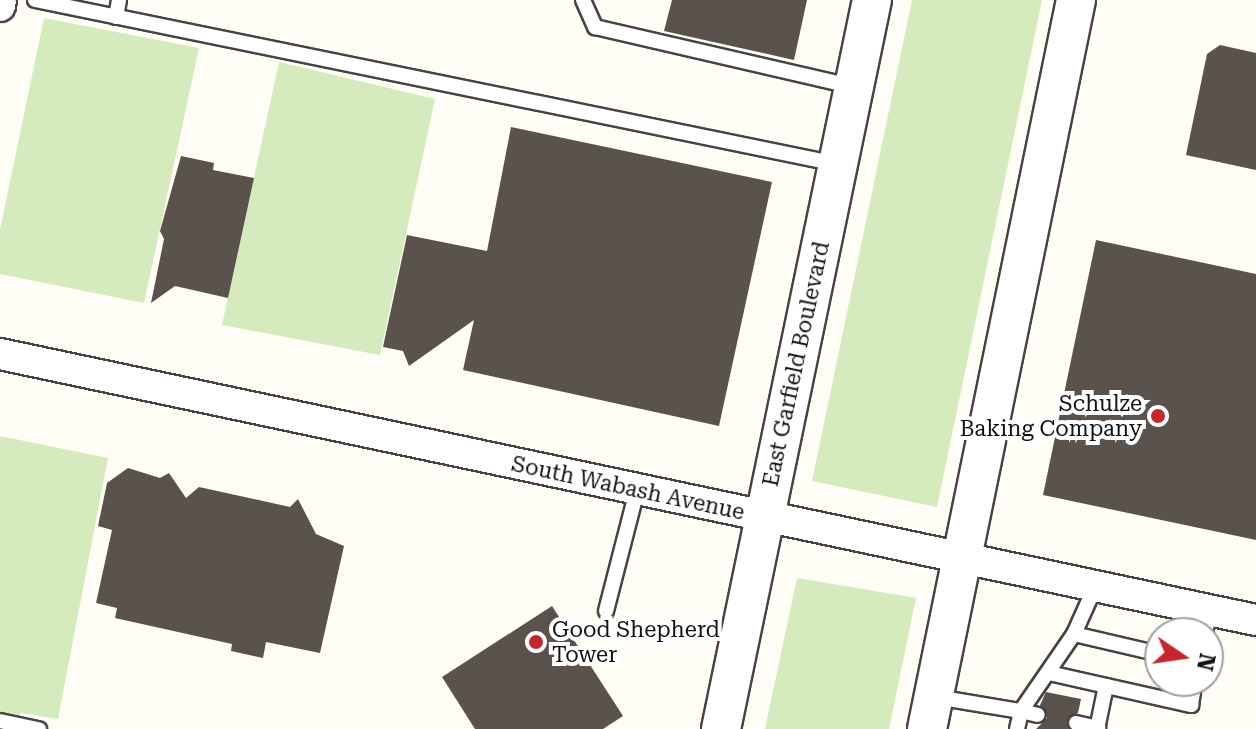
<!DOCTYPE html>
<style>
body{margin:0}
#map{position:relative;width:1256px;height:729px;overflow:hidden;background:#fffdf5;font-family:"Roboto Serif",serif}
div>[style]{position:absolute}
.green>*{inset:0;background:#d5ebbd}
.building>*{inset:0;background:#5a524d}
.roads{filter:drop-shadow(2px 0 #444) drop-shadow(-2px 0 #444) drop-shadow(0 2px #444) drop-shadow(0 -2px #444)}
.service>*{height:14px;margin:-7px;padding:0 7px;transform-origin:7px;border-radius:7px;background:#fff}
.minor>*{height:30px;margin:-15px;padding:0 15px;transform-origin:15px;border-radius:15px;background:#fff}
.tertiary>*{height:38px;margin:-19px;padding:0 19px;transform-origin:19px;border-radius:19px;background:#fff}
.dots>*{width:22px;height:22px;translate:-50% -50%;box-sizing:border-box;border:4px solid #fff;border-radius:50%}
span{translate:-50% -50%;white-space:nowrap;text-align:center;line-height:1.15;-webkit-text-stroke:8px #fff;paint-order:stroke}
.street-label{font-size:22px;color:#111}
.poi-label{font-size:22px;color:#111}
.right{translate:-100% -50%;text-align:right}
.left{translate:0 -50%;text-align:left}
.north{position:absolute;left:1144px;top:617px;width:80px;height:80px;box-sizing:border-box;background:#fff;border:2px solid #a0a0a0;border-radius:50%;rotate:103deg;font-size:22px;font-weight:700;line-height:32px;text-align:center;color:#111}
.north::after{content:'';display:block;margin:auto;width:28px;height:36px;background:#c4262e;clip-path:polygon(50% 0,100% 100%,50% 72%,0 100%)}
</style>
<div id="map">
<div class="green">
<i style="clip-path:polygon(912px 0,1042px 0,937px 507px,812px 481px)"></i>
<i style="clip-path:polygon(44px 18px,199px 48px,144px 303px,0 274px,0 230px)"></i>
<i style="clip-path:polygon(279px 62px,435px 99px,380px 355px,222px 325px)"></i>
<i style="clip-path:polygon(0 436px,108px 458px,58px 719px,21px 713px,17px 729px,0 729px)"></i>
<i style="clip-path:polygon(797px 578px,916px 598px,889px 729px,765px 729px)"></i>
</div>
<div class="building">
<i style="clip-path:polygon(672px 0,807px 0,794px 60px,664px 31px)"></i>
<i style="clip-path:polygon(1220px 45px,1256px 53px,1256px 170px,1186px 155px,1207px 54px)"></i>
<i style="clip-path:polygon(511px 127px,772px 182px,719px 426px,463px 370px,474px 320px,409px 366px,403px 351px,383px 347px,407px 235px,487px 251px)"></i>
<i style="clip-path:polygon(181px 156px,214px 163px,213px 170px,254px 178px,228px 298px,175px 286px,151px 303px,164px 239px,160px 231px)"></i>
<i style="clip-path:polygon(1096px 240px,1256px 274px,1256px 540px,1043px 495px)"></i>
<i style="clip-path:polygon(128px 468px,160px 478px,169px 473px,186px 498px,199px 487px,290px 507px,298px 499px,316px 534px,344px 546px,320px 653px,266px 642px,263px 658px,231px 651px,232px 644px,115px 618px,117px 608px,96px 603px,112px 530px,98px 526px,107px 483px)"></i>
<i style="clip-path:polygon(552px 606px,623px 716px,603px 729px,475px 729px,442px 677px)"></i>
<i style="clip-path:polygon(1046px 692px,1081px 699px,1078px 713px,1067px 720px,1068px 729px,1036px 729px,1047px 718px,1040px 705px)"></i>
</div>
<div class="roads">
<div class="service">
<i style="left:35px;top:0;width:819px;rotate:11.56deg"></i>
<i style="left:583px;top:0;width:30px;rotate:66deg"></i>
<i style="left:595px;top:27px;width:266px;rotate:13deg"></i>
<i style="left:116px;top:17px;width:17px;rotate:-80deg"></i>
<i style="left:606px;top:611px;width:125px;rotate:-75.6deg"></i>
<i style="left:1205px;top:633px;width:24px;rotate:-78deg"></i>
<i style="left:1074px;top:634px;width:88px;rotate:13.1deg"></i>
<i style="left:1049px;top:673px;width:146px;rotate:12.7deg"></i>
<i style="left:1191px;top:705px;width:24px;rotate:-81deg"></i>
<i style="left:936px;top:697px;width:86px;rotate:9.4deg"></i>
<i style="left:1021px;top:711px;width:93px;rotate:-55.5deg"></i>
<i style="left:1074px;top:634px;width:51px;rotate:-65.9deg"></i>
<i style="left:0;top:721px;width:40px;rotate:12deg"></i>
<i style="left:1076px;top:723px;width:23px;rotate:13deg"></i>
<i style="left:1017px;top:729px;width:18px;rotate:-77deg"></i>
<i style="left:1021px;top:711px;width:17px;rotate:13deg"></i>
<i style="left:1097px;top:729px;width:44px;rotate:-78.2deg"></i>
</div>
<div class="minor">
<i style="left:0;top:6px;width:6px;rotate:-81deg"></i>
<i style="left:0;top:354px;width:1284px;rotate:11.96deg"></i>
</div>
<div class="tertiary">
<i style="left:721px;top:729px;width:744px;rotate:-78.3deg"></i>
<i style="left:927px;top:729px;width:744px;rotate:-78.45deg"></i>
</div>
</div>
<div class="dots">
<i style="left:1158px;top:416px;background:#c4262e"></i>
<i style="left:536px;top:642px;background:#c4262e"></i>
</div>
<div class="street-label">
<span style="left:796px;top:364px;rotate:-78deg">East Garfield Boulevard</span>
<span style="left:628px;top:488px;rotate:12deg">South Wabash Avenue</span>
</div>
<div class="poi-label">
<span class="right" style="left:1142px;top:416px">Schulze<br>Baking Company</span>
<span class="left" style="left:552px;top:642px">Good Shepherd<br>Tower</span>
</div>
<div class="north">N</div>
</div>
